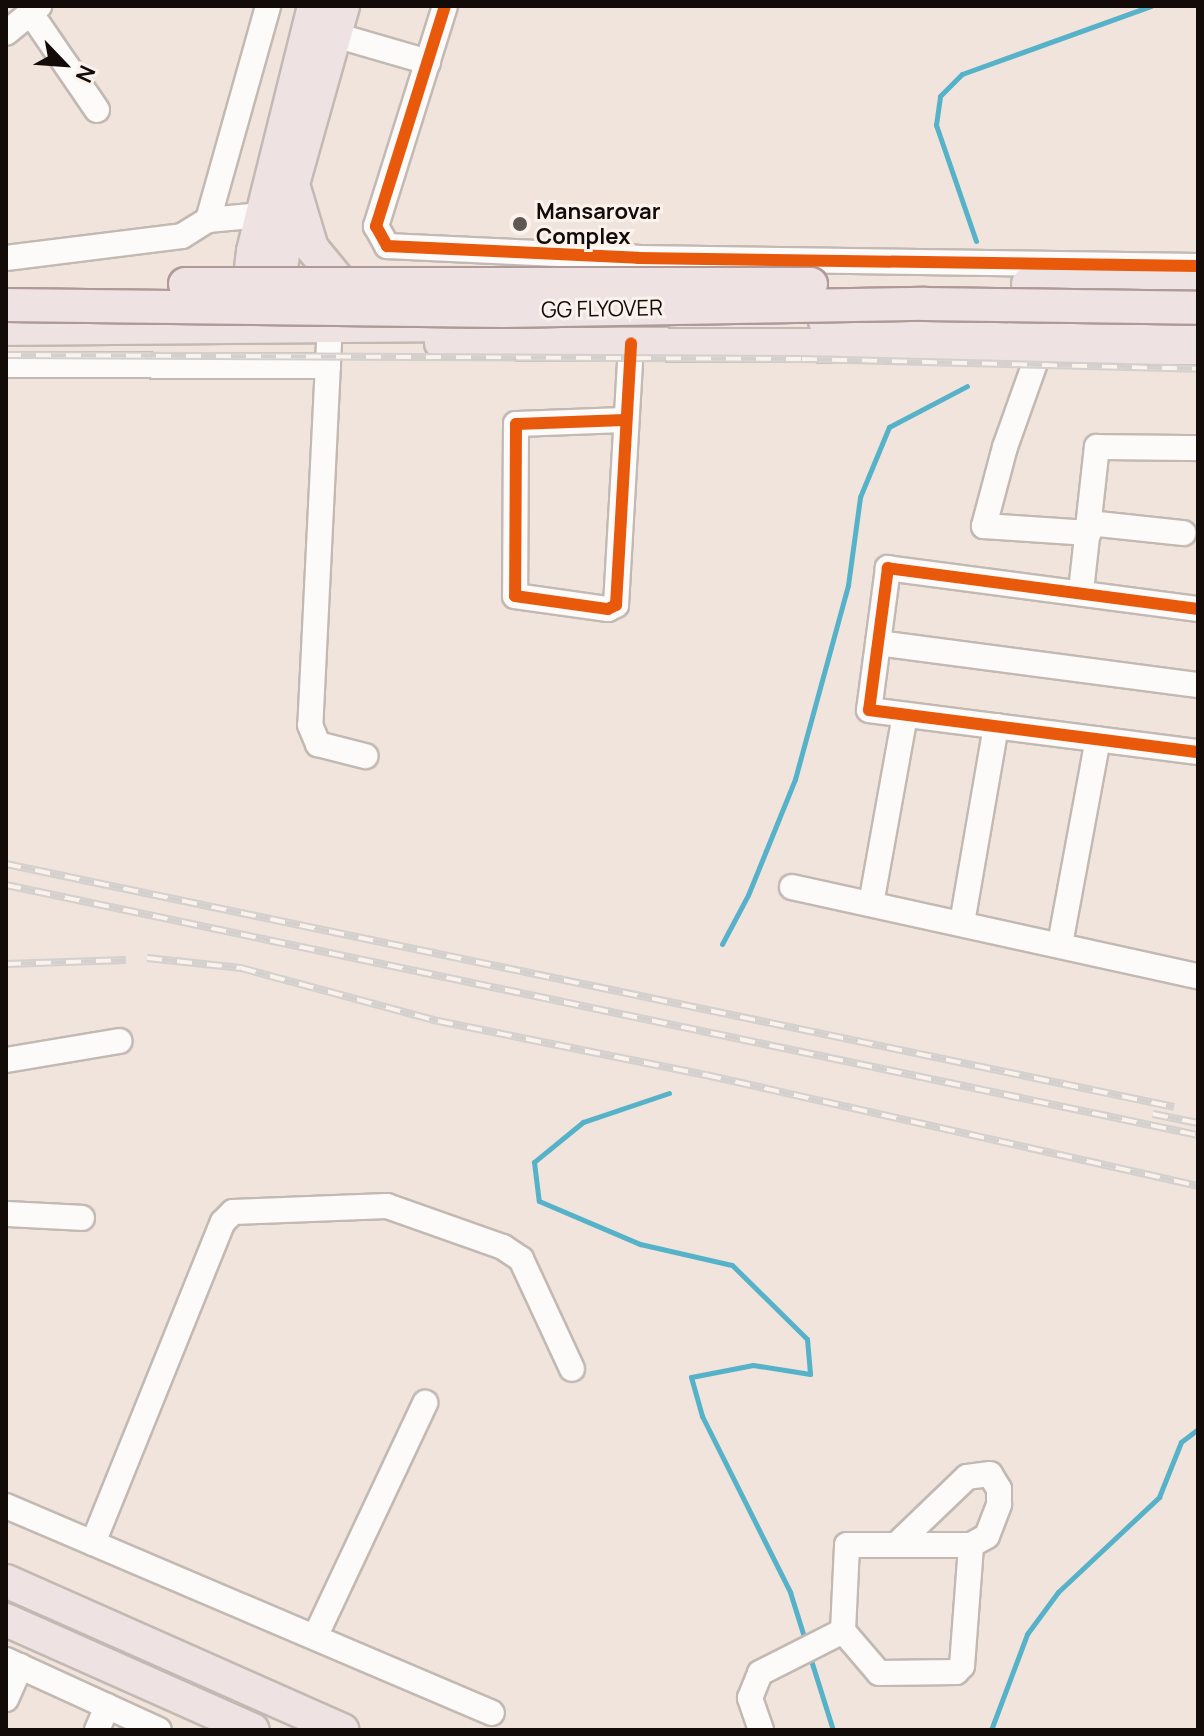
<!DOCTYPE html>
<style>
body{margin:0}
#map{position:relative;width:1204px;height:1736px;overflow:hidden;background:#f1e4dc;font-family:Manrope,sans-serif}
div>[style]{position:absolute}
.stream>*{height:5px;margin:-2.5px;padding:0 2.5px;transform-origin:2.5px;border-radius:2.5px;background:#56b2c9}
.roads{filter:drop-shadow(2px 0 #c3b9b3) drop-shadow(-2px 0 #c3b9b3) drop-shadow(0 2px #c3b9b3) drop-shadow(0 -2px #c3b9b3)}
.minor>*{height:24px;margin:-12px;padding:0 12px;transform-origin:12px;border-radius:12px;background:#fdfbfa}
.major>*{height:32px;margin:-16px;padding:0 16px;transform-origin:16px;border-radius:16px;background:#eee2e3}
.rail>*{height:8px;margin-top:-4px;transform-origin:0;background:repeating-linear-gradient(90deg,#fcf2ec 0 15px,#d3d0ce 0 30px);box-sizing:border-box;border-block:2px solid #d3d0ce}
.bridges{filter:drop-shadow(2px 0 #b09a98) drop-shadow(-2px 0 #b09a98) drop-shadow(0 2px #b09a98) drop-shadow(0 -2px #b09a98)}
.major-bridge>*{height:32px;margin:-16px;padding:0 16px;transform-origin:16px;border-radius:16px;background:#eee2e3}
.cycleway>*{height:12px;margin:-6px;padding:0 6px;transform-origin:6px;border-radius:6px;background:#e8590c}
.dots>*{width:22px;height:22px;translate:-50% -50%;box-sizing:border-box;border:4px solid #fcf2ec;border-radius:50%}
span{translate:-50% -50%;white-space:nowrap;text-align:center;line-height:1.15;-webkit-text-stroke:6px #fcf2ec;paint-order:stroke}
.poi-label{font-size:22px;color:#130b07;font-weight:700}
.left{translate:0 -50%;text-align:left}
.street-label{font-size:22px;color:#130b07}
.frame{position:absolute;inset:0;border:8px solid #130b07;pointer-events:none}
.north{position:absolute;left:24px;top:24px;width:80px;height:80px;-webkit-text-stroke:6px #fcf2ec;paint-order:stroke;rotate:115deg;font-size:22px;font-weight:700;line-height:32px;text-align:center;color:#130b07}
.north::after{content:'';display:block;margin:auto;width:28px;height:36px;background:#130b07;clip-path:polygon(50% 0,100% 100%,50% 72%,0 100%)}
</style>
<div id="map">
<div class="stream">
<i style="left:976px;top:241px;width:123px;rotate:-109deg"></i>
<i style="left:936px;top:125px;width:29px;rotate:-82deg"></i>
<i style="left:940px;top:96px;width:31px;rotate:-45deg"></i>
<i style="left:962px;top:74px;width:201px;rotate:-19.8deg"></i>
<i style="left:722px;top:944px;width:55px;rotate:-62deg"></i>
<i style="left:748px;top:895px;width:125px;rotate:-67.9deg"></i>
<i style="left:795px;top:779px;width:201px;rotate:-74.7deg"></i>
<i style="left:848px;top:585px;width:89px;rotate:-82.2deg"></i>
<i style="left:860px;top:497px;width:76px;rotate:-67.5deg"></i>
<i style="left:889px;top:427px;width:88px;rotate:-27.7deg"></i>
<i style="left:669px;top:1093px;width:91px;rotate:161.4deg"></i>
<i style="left:583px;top:1122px;width:63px;rotate:140.8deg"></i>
<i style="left:534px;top:1162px;width:39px;rotate:83deg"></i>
<i style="left:539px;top:1201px;width:110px;rotate:23.1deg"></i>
<i style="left:640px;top:1244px;width:94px;rotate:12.9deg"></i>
<i style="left:732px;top:1265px;width:105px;rotate:44.6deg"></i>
<i style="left:807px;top:1339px;width:35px;rotate:85deg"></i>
<i style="left:810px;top:1374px;width:58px;rotate:-171deg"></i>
<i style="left:753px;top:1365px;width:63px;rotate:169deg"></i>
<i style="left:691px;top:1377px;width:41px;rotate:74.2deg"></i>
<i style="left:702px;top:1416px;width:197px;rotate:63.4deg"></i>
<i style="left:790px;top:1592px;width:50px;rotate:72.6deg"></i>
<i style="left:810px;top:1657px;width:77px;rotate:72.5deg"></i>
<i style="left:991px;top:1730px;width:103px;rotate:-69.4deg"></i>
<i style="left:1027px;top:1634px;width:52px;rotate:-53.6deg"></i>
<i style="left:1058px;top:1592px;width:139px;rotate:-43.2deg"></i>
<i style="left:1159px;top:1497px;width:59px;rotate:-68.2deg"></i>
<i style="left:1181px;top:1442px;width:21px;rotate:-37deg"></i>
</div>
<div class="roads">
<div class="minor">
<i style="left:445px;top:6px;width:231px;rotate:107.4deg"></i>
<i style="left:376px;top:226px;width:23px;rotate:61deg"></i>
<i style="left:387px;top:246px;width:251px;rotate:2.7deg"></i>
<i style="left:638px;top:258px;width:560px;rotate:0.82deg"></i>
<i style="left:32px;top:15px;width:115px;rotate:55.6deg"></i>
<i style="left:6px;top:33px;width:43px;rotate:-39.3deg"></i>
<i style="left:335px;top:35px;width:97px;rotate:16.2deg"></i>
<i style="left:208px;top:220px;width:54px;rotate:-5.3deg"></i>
<i style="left:6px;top:258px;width:177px;rotate:-7.1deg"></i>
<i style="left:182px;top:236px;width:31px;rotate:-32deg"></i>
<i style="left:208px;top:220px;width:222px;rotate:-74.3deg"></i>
<i style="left:329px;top:343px;width:382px;rotate:92.8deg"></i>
<i style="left:310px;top:725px;width:21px;rotate:67deg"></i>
<i style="left:318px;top:744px;width:49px;rotate:14.3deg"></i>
<i style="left:1041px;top:346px;width:107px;rotate:109.6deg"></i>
<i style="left:1005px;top:447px;width:82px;rotate:104.9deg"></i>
<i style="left:984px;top:526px;width:105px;rotate:3.8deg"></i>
<i style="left:6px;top:365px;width:322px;rotate:0.2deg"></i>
<i style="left:625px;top:420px;width:109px;rotate:177.9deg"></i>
<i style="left:516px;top:424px;width:172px;rotate:90.3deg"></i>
<i style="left:515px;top:596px;width:94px;rotate:8deg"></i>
<i style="left:608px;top:609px;width:9px;rotate:-27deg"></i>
<i style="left:616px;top:605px;width:262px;rotate:-86.7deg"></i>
<i style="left:1089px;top:523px;width:95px;rotate:6.1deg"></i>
<i style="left:1081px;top:591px;width:145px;rotate:-83.7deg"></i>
<i style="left:1097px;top:447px;width:101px;rotate:0.6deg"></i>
<i style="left:1198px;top:609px;width:313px;rotate:-172.5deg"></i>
<i style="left:888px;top:568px;width:143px;rotate:97.6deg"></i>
<i style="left:869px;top:710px;width:332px;rotate:7.3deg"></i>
<i style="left:878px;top:643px;width:323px;rotate:7.5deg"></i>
<i style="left:792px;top:887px;width:416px;rotate:12.4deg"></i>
<i style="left:871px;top:904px;width:192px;rotate:-79.8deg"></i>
<i style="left:962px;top:923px;width:200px;rotate:-80.2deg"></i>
<i style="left:1060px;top:944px;width:208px;rotate:-79.5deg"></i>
<i style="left:6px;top:1060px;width:115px;rotate:-9.5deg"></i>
<i style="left:6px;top:1214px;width:76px;rotate:3deg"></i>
<i style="left:6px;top:1506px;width:528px;rotate:23.07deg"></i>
<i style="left:93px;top:1543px;width:346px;rotate:-68deg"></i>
<i style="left:223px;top:1222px;width:14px;rotate:-45deg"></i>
<i style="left:233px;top:1212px;width:154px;rotate:-2.2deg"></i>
<i style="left:387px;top:1206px;width:123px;rotate:19.5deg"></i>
<i style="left:503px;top:1247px;width:22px;rotate:34deg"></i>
<i style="left:521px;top:1259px;width:121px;rotate:65.1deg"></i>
<i style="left:843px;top:1631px;width:55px;rotate:49.4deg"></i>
<i style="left:879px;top:1673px;width:77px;rotate:-0.7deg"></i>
<i style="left:956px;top:1672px;width:8px;rotate:-45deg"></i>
<i style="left:962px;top:1666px;width:121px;rotate:-85.7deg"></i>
<i style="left:315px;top:1637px;width:259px;rotate:-64.8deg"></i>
<i style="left:6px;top:1660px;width:168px;rotate:24.6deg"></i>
<i style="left:6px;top:1699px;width:36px;rotate:-66deg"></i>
<i style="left:97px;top:1730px;width:26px;rotate:-67deg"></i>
<i style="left:761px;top:1730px;width:34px;rotate:-109deg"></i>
<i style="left:750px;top:1698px;width:27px;rotate:-68deg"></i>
<i style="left:760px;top:1673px;width:93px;rotate:-26.8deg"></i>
<i style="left:843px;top:1631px;width:86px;rotate:-87.3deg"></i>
<i style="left:847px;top:1545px;width:124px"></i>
<i style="left:971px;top:1545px;width:18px;rotate:-29deg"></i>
<i style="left:987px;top:1536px;width:34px;rotate:-69deg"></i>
<i style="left:999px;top:1504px;width:15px;rotate:-90deg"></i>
<i style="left:999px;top:1489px;width:17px;rotate:-121deg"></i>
<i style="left:990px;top:1474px;width:23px;rotate:173deg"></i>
<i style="left:967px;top:1477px;width:98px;rotate:136.2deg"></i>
</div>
<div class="major">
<i style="left:295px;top:191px;width:59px;rotate:73.4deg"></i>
<i style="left:312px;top:248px;width:66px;rotate:50.5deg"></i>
<i style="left:1028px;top:284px;width:170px;rotate:1.3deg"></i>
<i style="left:246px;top:309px;width:58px;rotate:-83.1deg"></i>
<i style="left:253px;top:251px;width:252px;rotate:-76deg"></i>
<i style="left:275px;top:311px;width:128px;rotate:-81.9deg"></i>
<i style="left:293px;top:184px;width:185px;rotate:-74.3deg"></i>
<i style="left:825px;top:321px;width:373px;rotate:0.8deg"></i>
<i style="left:6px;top:329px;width:465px;rotate:-0.5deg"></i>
<i style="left:441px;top:343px;width:757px;rotate:0.38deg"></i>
<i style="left:6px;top:1581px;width:368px;rotate:23.9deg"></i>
<i style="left:6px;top:1620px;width:270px;rotate:24deg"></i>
</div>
</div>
<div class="rail">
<i style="left:6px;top:355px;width:796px;rotate:0.29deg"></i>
<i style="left:802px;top:359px;width:396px;rotate:1.4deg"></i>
<i style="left:6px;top:864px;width:1193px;rotate:11.75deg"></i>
<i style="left:6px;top:885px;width:1218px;rotate:11.85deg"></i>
<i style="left:147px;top:958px;width:95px;rotate:6.1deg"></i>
<i style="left:241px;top:968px;width:204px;rotate:15.1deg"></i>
<i style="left:438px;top:1021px;width:273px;rotate:11.4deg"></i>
<i style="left:706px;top:1075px;width:504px;rotate:12.71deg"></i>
<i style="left:6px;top:964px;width:120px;rotate:-1.9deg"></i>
<i style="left:1153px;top:1114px;width:46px;rotate:11.3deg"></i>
</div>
<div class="bridges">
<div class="major-bridge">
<i style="left:185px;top:284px;width:626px"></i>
<i style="left:6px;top:305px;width:497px;rotate:0.7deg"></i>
<i style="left:503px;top:311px;width:422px;rotate:-1deg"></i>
<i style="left:925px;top:304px;width:273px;rotate:0.8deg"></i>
</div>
</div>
<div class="cycleway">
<i style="left:445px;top:6px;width:231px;rotate:107.4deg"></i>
<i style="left:376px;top:226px;width:23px;rotate:61deg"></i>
<i style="left:387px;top:246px;width:251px;rotate:2.7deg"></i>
<i style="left:638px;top:258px;width:560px;rotate:0.82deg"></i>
<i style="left:625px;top:420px;width:109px;rotate:177.9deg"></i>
<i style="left:516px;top:424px;width:172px;rotate:90.3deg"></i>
<i style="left:515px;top:596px;width:94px;rotate:8deg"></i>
<i style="left:608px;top:609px;width:9px;rotate:-27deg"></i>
<i style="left:616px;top:605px;width:262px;rotate:-86.7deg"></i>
<i style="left:1198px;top:609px;width:313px;rotate:-172.5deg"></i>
<i style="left:888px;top:568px;width:143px;rotate:97.6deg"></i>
<i style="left:869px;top:710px;width:332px;rotate:7.3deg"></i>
</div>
<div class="dots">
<i style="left:520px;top:224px;background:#615752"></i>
</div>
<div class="poi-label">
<span class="left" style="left:536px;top:224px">Mansarovar<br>Complex</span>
</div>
<div class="street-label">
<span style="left:602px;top:309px;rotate:-1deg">GG FLYOVER</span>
</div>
<div class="frame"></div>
<div class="north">N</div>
</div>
